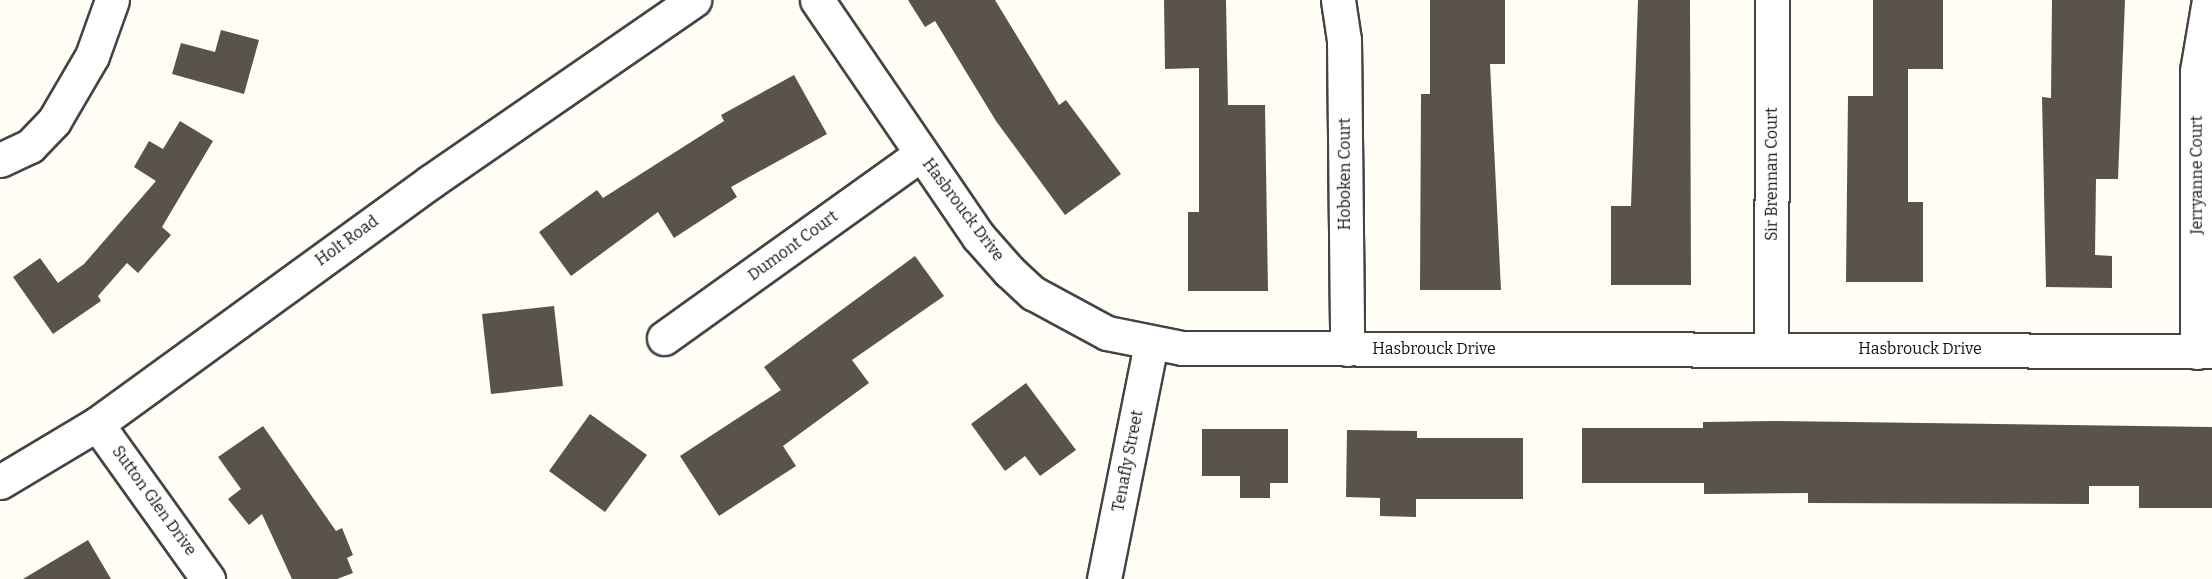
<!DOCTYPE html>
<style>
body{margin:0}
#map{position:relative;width:2212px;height:579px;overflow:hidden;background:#fffdf5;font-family:Bitter,serif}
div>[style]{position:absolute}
.building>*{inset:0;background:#5a524d}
.roads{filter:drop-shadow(2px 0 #444) drop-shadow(-2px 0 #444) drop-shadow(0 2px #444) drop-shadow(0 -2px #444)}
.minor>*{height:33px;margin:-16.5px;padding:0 16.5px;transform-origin:16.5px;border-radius:16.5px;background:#fff}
span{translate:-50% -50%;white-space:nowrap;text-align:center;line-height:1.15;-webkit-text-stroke:6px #fff;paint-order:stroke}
.street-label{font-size:16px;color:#111}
</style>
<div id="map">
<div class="building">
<i style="clip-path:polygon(908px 0,995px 0,1059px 105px,1066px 100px,1121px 174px,1065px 215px,996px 121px,935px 21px,925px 27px)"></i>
<i style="clip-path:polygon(1164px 0,1226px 0,1228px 105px,1265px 105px,1268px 291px,1188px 291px,1188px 212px,1199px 212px,1199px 68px,1165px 69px)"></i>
<i style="clip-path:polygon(1430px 0,1505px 0,1505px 64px,1490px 64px,1501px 290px,1420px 290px,1421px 94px,1430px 94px)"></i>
<i style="clip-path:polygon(1638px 0,1690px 0,1691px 285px,1611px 285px,1611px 206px,1631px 206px)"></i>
<i style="clip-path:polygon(1873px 0,1943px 0,1943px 69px,1908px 69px,1908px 202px,1923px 202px,1923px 282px,1846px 282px,1848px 96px,1873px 96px)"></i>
<i style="clip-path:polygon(2052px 0,2125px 0,2118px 179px,2096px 179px,2095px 255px,2112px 256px,2112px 288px,2046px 287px,2042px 97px,2051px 98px)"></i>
<i style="clip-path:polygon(221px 30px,259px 40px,244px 94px,172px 74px,181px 43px,215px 52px)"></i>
<i style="clip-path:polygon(794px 75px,827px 134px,731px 187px,737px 197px,674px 238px,658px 212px,571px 276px,539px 232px,597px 190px,603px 198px,724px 121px,721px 115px)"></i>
<i style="clip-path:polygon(180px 121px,213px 141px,162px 227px,171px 235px,138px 273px,127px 263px,98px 296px,101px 301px,53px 334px,13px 277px,40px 258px,58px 283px,84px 264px,156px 181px,134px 167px,149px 141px,163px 149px)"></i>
<i style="clip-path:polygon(915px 256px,944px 296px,852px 360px,869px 383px,783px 446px,796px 466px,719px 516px,680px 456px,781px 390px,764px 367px)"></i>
<i style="clip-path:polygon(554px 306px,563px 386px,491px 394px,482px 314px)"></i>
<i style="clip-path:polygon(1026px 383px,1076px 450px,1040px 476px,1025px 456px,1005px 471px,971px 424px)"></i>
<i style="clip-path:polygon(590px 414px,647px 455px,605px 512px,549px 471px)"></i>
<i style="clip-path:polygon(1774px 421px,2212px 427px,2212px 508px,2139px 508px,2139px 486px,2089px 486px,2089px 504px,1808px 503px,1808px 493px,1704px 494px,1704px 483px,1582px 483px,1582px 428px,1703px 428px,1703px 422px)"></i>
<i style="clip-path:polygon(263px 426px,336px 531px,342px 528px,353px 555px,347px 558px,353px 573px,337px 579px,292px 579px,262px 514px,249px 525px,228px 499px,241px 489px,218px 457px)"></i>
<i style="clip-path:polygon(1202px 429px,1288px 429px,1288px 483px,1270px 483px,1270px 498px,1240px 498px,1240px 476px,1202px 476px)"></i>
<i style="clip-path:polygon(1347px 430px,1417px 431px,1417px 438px,1523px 438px,1523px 499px,1416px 499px,1416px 517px,1380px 516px,1380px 498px,1346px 497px)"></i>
<i style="clip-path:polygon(88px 540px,111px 579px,23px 579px)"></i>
</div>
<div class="roads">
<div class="minor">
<i style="left:817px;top:0;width:286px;rotate:55.7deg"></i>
<i style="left:978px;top:236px;width:47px;rotate:48.5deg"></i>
<i style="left:1009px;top:271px;width:33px;rotate:43deg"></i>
<i style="left:1033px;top:293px;width:84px;rotate:28.4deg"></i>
<i style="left:1107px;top:333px;width:76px;rotate:11.3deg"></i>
<i style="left:1182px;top:348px;width:1030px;rotate:0.17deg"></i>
<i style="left:1338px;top:0;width:40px;rotate:81.5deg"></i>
<i style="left:1344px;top:40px;width:309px;rotate:89.4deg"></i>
<i style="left:0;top:160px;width:33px;rotate:-25deg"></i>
<i style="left:30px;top:146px;width:35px;rotate:-46deg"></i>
<i style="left:54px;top:121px;width:75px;rotate:-59.7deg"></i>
<i style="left:92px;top:56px;width:59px;rotate:-70.3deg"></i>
<i style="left:664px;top:338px;width:316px;rotate:-35.6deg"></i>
<i style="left:1771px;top:348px;width:348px;rotate:-89.8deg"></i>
<i style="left:2197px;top:352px;width:281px;rotate:-90deg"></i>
<i style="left:2197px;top:71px;width:72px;rotate:-80.4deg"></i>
<i style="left:97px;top:424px;width:191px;rotate:54.4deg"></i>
<i style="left:0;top:482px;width:113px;rotate:-30.9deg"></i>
<i style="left:97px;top:424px;width:412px;rotate:-36deg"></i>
<i style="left:430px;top:182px;width:321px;rotate:-34.6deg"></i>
<i style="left:1104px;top:579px;width:240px;rotate:-78.7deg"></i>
</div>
</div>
<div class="street-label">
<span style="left:1345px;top:174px;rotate:-90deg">Hoboken Court</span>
<span style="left:1772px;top:174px;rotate:-90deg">Sir Brennan Court</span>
<span style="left:2197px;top:175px;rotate:-90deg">Jerryanne Court</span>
<span style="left:963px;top:210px;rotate:53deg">Hasbrouck Drive</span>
<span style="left:347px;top:241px;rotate:-36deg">Holt Road</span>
<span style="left:793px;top:246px;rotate:-36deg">Dumont Court</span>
<span style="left:1434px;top:349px">Hasbrouck Drive</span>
<span style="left:1920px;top:349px">Hasbrouck Drive</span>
<span style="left:1128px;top:461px;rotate:-79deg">Tenafly Street</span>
<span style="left:154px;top:501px;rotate:54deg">Sutton Glen Drive</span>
</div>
</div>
